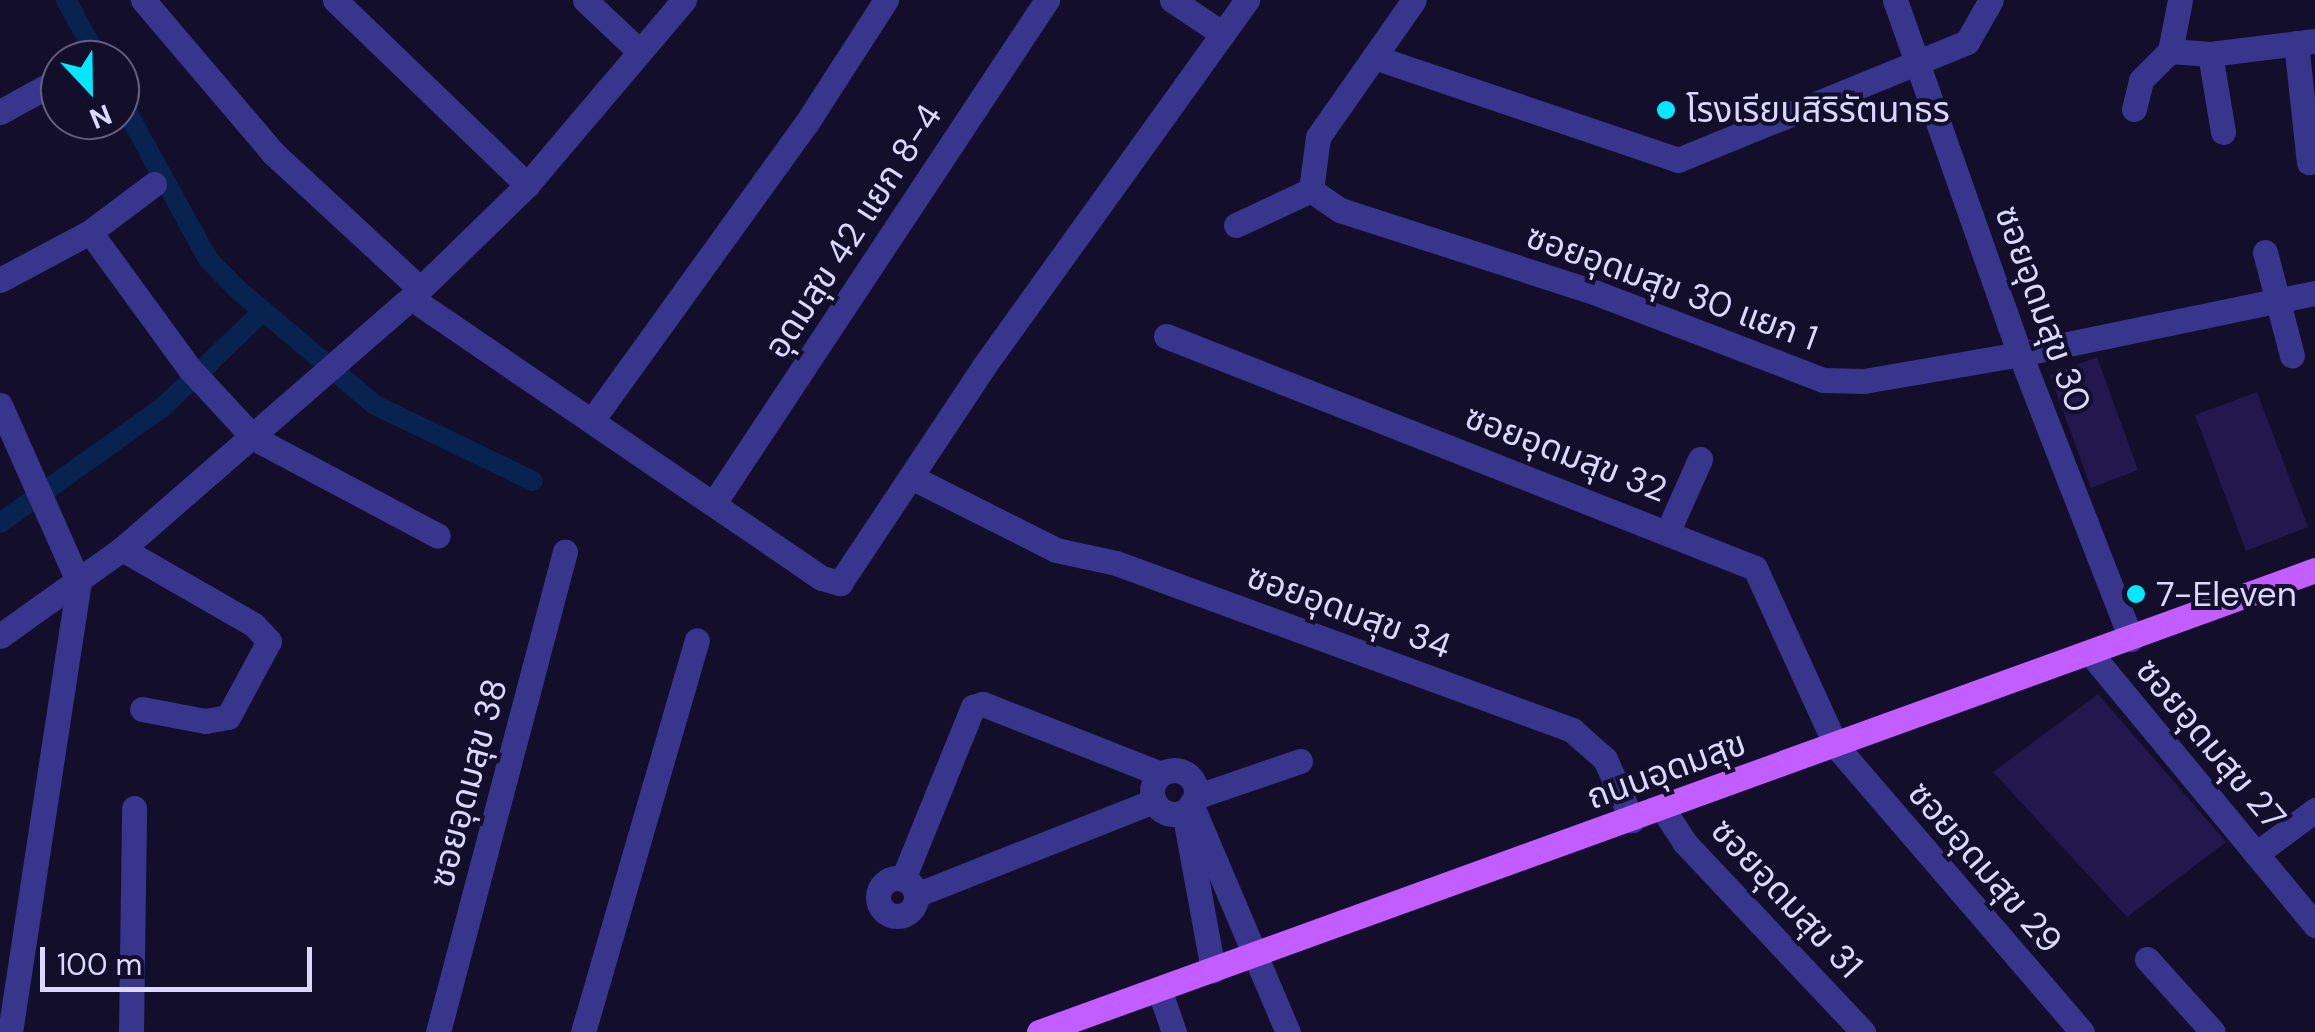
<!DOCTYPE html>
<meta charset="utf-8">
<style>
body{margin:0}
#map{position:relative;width:2315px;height:1032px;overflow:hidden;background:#130e2a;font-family:"DM Sans","Noto Sans Thai",sans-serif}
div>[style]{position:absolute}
.canal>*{height:20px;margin:-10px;padding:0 10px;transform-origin:10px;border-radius:10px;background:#08234f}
.building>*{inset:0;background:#23184d}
.minor>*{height:25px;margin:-12.5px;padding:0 12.5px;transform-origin:12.5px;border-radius:12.5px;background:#38358d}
.minor>.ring{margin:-12.5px;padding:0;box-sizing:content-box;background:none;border:25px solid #38358d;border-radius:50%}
.major>*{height:25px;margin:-12.5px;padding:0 12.5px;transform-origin:12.5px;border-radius:12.5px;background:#c25eff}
.dots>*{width:28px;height:28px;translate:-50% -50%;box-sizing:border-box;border:5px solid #130e2a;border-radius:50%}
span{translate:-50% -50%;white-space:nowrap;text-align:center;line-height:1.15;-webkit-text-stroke:8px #130e2a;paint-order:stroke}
.poi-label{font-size:35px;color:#dbd7ff}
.left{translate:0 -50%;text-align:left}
.street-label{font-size:35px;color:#dbd7ff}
.north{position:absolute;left:40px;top:40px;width:100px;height:100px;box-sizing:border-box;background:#130e2a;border:2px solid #635e7f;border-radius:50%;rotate:158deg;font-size:28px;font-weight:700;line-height:40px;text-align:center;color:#dbd7ff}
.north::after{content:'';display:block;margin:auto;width:35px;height:45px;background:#03e8ff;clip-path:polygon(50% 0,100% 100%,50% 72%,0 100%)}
.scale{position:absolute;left:40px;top:947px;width:272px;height:45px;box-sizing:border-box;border:5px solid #dbd7ff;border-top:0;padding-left:12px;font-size:30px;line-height:35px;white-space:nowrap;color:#dbd7ff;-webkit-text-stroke:8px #130e2a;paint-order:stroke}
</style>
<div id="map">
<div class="canal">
<i style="left:66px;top:0;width:68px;rotate:61.2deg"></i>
<i style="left:120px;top:99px;width:183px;rotate:61.2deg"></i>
<i style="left:208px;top:259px;width:40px;rotate:46deg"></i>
<i style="left:236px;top:288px;width:182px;rotate:40.1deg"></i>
<i style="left:375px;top:405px;width:175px;rotate:25.7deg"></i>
<i style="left:0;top:523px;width:199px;rotate:-35.4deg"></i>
<i style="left:162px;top:408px;width:140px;rotate:-43.8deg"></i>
</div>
<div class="building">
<i style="clip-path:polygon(2097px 357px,2138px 470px,2091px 488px,2050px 375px)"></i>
<i style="clip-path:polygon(2257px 392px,2308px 527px,2246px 551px,2195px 415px)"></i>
<i style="clip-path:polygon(2098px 694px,2226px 842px,2127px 917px,1993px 772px)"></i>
</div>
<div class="minor">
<i style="left:143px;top:0;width:201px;rotate:49.6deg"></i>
<i style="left:273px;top:153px;width:197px;rotate:42.7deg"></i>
<i style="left:335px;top:0;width:267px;rotate:43.9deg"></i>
<i style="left:585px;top:0;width:74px;rotate:43.4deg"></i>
<i style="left:1172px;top:0;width:61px;rotate:33.7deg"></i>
<i style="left:1895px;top:0;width:375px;rotate:70.6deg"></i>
<i style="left:2020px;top:354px;width:306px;rotate:68.7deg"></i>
<i style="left:2180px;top:0;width:52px;rotate:101.1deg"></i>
<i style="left:2170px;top:51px;width:40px;rotate:4.3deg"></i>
<i style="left:2210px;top:54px;width:106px;rotate:-7.1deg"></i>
<i style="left:2296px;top:43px;width:120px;rotate:83.8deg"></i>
<i style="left:2210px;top:54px;width:79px;rotate:80.5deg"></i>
<i style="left:1374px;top:57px;width:321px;rotate:18.7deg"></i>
<i style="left:1678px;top:160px;width:312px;rotate:-22.2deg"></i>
<i style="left:1967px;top:42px;width:48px;rotate:-60.3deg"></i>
<i style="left:2134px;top:109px;width:30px;rotate:-76deg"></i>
<i style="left:2141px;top:80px;width:41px;rotate:-45deg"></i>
<i style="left:0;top:112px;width:68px;rotate:-28.8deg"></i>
<i style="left:1311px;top:190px;width:35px;rotate:35deg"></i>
<i style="left:1340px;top:210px;width:267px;rotate:17.9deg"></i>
<i style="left:1594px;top:292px;width:245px;rotate:21deg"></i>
<i style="left:1823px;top:380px;width:41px;rotate:1.4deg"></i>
<i style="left:1864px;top:381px;width:158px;rotate:-9.8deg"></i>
<i style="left:2020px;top:354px;width:301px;rotate:-11.7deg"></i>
<i style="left:1311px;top:190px;width:53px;rotate:-82.5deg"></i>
<i style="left:1318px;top:137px;width:167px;rotate:-55deg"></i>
<i style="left:1236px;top:225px;width:83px;rotate:-25deg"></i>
<i style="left:90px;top:232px;width:170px;rotate:53.9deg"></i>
<i style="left:190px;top:369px;width:94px;rotate:47.2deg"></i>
<i style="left:254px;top:438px;width:208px;rotate:28deg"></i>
<i style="left:2265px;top:252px;width:107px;rotate:75.4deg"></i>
<i style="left:0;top:280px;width:102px;rotate:-28.1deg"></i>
<i style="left:90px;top:232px;width:80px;rotate:-36.9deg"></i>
<i style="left:411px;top:298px;width:497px;rotate:34.3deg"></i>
<i style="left:822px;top:578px;width:19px;rotate:16deg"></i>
<i style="left:840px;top:583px;width:260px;rotate:-56.4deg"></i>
<i style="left:984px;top:366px;width:451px;rotate:-54.3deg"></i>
<i style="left:1166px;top:336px;width:633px;rotate:21.5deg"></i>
<i style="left:1755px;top:568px;width:196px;rotate:65.5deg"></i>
<i style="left:1836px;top:746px;width:377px;rotate:49.3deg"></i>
<i style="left:0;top:405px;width:195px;rotate:66.1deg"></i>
<i style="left:593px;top:419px;width:364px;rotate:-54.2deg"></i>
<i style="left:806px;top:124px;width:148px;rotate:-57.2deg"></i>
<i style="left:911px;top:477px;width:162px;rotate:26.7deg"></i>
<i style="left:1056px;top:550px;width:61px;rotate:12.2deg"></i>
<i style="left:1116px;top:563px;width:486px;rotate:20.1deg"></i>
<i style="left:1572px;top:730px;width:44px;rotate:41.3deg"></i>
<i style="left:1605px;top:759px;width:67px;rotate:66.1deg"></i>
<i style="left:716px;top:500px;width:600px;rotate:-56.5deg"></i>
<i style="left:1668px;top:531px;width:79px;rotate:-66deg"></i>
<i style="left:122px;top:549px;width:152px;rotate:29.9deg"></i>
<i style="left:254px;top:625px;width:22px;rotate:47deg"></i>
<i style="left:269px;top:641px;width:86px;rotate:118.3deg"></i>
<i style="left:228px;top:717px;width:23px;rotate:170deg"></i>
<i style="left:205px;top:721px;width:64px;rotate:-169.2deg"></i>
<i style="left:0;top:636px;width:150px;rotate:-35.5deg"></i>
<i style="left:122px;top:549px;width:383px;rotate:-41deg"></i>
<i style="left:411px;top:298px;width:162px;rotate:-44.2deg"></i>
<i style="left:527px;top:185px;width:243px;rotate:-49.7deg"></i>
<i style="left:2091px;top:654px;width:352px;rotate:50.4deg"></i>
<i class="ring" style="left:1152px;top:770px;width:19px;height:19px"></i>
<i style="left:1195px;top:797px;width:111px;rotate:-18.9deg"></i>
<i style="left:1191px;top:804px;width:248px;rotate:67deg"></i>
<i style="left:1663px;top:809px;width:40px;rotate:57.1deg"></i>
<i style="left:1685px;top:843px;width:260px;rotate:46.7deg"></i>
<i style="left:1185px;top:817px;width:156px;rotate:79.6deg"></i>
<i style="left:2256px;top:854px;width:74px;rotate:-36.7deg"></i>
<i class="ring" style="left:878px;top:878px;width:13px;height:13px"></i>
<i style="left:903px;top:879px;width:186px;rotate:-67.9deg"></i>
<i style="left:973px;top:707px;width:10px;rotate:-17deg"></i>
<i style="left:983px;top:704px;width:191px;rotate:21.5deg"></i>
<i style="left:916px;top:895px;width:256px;rotate:-21.6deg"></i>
<i style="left:2147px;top:959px;width:98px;rotate:47.9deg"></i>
<i style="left:1159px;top:989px;width:46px;rotate:70.8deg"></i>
<i style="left:10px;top:1032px;width:454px;rotate:-81.3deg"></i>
<i style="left:131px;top:1032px;width:224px;rotate:-89.2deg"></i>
<i style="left:438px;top:1032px;width:497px;rotate:-75.2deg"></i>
<i style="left:583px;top:1032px;width:408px;rotate:-73.8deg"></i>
</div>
<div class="major">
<i style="left:1039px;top:1032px;width:1357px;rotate:-19.9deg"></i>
</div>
<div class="dots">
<i style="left:1666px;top:110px;background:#03e8ff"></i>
<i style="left:2136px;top:594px;background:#03e8ff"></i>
</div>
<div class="poi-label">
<span class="left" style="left:1686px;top:110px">โรงเรียนสิริรัตนาธร</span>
<span class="left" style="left:2156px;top:594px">7-Eleven</span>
</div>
<div class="street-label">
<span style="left:853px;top:231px;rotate:-57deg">อุดมสุข 42 แยก 8-4</span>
<span style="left:1672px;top:287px;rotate:20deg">ซอยอุดมสุข 30 แยก 1</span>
<span style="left:2043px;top:309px;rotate:70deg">ซอยอุดมสุข 30</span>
<span style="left:1566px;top:453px;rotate:21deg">ซอยอุดมสุข 32</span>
<span style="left:1349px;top:611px;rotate:20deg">ซอยอุดมสุข 34</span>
<span style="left:2211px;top:744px;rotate:50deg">ซอยอุดมสุข 27</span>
<span style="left:1666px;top:770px;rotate:-20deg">ถนนอุดมสุข</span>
<span style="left:468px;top:783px;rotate:-75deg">ซอยอุดมสุข 38</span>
<span style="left:1985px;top:867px;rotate:49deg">ซอยอุดมสุข 29</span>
<span style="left:1787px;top:898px;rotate:47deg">ซอยอุดมสุข 31</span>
</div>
<div class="north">N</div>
<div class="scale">100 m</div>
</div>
